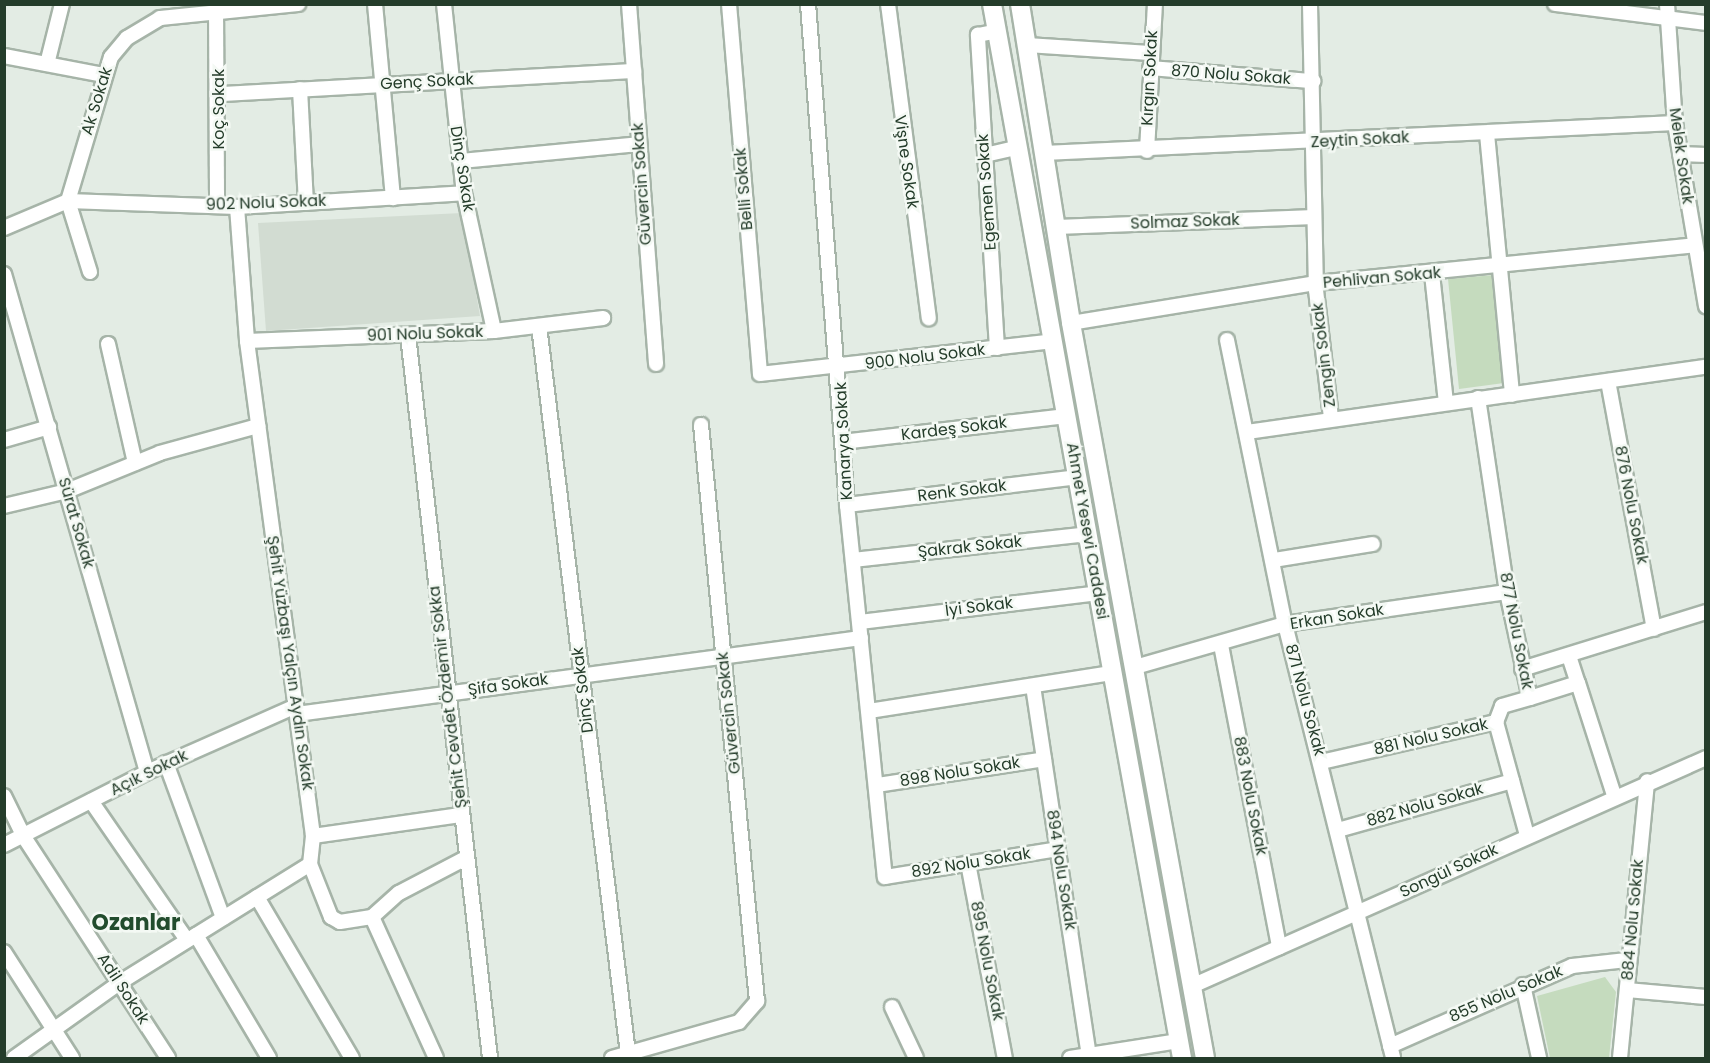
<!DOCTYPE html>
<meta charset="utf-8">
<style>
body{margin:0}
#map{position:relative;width:1710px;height:1063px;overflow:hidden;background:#e3ece4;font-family:Poppins,sans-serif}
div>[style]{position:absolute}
.built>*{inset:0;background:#d2dcd2}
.green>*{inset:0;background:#c5dbbe}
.roads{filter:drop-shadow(2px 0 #a6b4a8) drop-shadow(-2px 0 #a6b4a8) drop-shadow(0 2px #a6b4a8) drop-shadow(0 -2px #a6b4a8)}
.minor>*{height:14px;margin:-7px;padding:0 7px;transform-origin:7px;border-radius:7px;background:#fff}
.secondary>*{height:18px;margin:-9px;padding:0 9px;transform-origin:9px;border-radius:9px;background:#fff}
span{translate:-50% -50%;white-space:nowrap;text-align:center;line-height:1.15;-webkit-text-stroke:5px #f4f9f4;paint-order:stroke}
.street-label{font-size:16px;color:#243c2a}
.district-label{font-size:22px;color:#224c2d;font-weight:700}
.frame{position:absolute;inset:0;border:6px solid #243c2a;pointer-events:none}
</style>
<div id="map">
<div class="built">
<i style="clip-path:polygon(462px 213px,480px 316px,266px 331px,258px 223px)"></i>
</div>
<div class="green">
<i style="clip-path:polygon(1494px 275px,1504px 383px,1459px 389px,1448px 279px)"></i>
<i style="clip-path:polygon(1605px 977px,1616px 992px,1609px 1058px,1550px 1058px,1537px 996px)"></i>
</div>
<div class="roads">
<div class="minor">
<i style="left:216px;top:4px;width:202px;rotate:89.7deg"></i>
<i style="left:375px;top:4px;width:195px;rotate:84.7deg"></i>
<i style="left:444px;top:4px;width:190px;rotate:84deg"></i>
<i style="left:464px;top:193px;width:141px;rotate:77.7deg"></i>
<i style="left:629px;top:4px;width:361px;rotate:85.7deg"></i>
<i style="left:729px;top:4px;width:371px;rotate:85.2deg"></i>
<i style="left:760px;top:374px;width:295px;rotate:-6.4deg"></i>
<i style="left:808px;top:4px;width:503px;rotate:85.55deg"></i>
<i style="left:847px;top:505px;width:374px;rotate:84.2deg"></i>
<i style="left:885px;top:877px;width:174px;rotate:-9.2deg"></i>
<i style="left:888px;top:4px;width:317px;rotate:82.6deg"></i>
<i style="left:1310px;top:4px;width:286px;rotate:88.8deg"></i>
<i style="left:1316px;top:290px;width:129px;rotate:83.3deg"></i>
<i style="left:1555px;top:4px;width:152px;rotate:7.2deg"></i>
<i style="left:1667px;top:4px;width:119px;rotate:86.2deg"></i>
<i style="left:1675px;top:123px;width:186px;rotate:80.4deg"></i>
<i style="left:1027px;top:45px;width:123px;rotate:3.7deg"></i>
<i style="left:4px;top:56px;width:102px;rotate:10.8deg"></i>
<i style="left:47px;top:64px;width:62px;rotate:-76deg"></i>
<i style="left:1150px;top:68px;width:164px;rotate:4.6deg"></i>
<i style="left:300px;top:89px;width:114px;rotate:87deg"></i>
<i style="left:221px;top:94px;width:414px;rotate:-3.2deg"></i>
<i style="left:1487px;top:134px;width:262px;rotate:84.5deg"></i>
<i style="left:1147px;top:151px;width:147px;rotate:-86.9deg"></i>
<i style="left:1044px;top:153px;width:632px;rotate:-2.72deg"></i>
<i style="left:1680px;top:154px;width:26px;rotate:2deg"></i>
<i style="left:985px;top:155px;width:35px;rotate:-13deg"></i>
<i style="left:460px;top:161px;width:180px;rotate:-5.4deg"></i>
<i style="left:68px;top:201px;width:169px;rotate:2deg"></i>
<i style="left:237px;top:207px;width:227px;rotate:-3.5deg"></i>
<i style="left:237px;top:207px;width:134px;rotate:85.7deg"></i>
<i style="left:247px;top:341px;width:499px;rotate:82.4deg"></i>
<i style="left:313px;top:836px;width:28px;rotate:96deg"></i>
<i style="left:310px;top:864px;width:57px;rotate:68.4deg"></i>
<i style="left:331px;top:917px;width:10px;rotate:29deg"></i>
<i style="left:340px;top:922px;width:32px;rotate:-9deg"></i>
<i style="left:372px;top:917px;width:155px;rotate:65.6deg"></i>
<i style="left:1057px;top:227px;width:257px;rotate:-2.2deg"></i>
<i style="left:4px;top:228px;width:69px;rotate:-22.9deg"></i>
<i style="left:90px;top:272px;width:74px;rotate:-107.2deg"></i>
<i style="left:68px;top:201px;width:150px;rotate:-73.4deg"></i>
<i style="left:111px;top:57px;width:25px;rotate:-50deg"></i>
<i style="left:127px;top:38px;width:39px;rotate:-31deg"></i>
<i style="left:160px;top:18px;width:139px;rotate:-5.8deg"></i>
<i style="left:4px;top:274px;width:518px;rotate:73.98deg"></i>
<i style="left:1432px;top:274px;width:129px;rotate:83.8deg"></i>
<i style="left:1071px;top:323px;width:248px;rotate:-9.3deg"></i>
<i style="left:1316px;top:283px;width:381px;rotate:-5.7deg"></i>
<i style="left:539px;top:326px;width:733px;rotate:83.03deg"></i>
<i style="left:408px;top:335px;width:728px;rotate:83.53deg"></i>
<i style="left:1227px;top:340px;width:290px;rotate:78.5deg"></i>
<i style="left:1285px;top:624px;width:447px;rotate:76deg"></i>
<i style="left:247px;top:341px;width:247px;rotate:-2.3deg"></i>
<i style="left:494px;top:331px;width:110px;rotate:-6.8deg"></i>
<i style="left:108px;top:344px;width:122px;rotate:77.2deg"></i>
<i style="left:997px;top:348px;width:314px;rotate:-93.5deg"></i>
<i style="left:978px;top:35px;width:20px;rotate:-11deg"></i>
<i style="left:1608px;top:381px;width:252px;rotate:79.5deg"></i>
<i style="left:1478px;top:398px;width:196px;rotate:81.5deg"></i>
<i style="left:1507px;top:592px;width:108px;rotate:77.8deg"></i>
<i style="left:1530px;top:698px;width:50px;rotate:-17.4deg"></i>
<i style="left:1578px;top:683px;width:118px;rotate:72.2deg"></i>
<i style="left:1247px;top:432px;width:464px;rotate:-8.1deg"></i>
<i style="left:4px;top:440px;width:47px;rotate:-16.1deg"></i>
<i style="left:842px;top:442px;width:226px;rotate:-6.6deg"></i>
<i style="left:847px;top:505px;width:233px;rotate:-6.9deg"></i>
<i style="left:4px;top:506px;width:65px;rotate:-13.4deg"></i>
<i style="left:67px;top:491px;width:100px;rotate:-22.2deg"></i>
<i style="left:160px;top:453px;width:102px;rotate:-15.4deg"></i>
<i style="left:853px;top:560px;width:236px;rotate:-6.3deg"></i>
<i style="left:1274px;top:560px;width:100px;rotate:-9.2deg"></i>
<i style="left:860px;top:622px;width:240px;rotate:-6.9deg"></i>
<i style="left:1221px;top:645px;width:308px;rotate:79.1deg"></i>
<i style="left:1569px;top:656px;width:28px;rotate:72deg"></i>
<i style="left:1135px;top:667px;width:156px;rotate:-16deg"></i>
<i style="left:1285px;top:624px;width:224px;rotate:-8.2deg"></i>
<i style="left:1522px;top:669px;width:193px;rotate:-17.2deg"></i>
<i style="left:1033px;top:686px;width:373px;rotate:81.4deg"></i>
<i style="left:869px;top:711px;width:247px;rotate:-8.9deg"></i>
<i style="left:297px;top:714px;width:569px;rotate:-7.67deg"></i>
<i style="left:1496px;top:722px;width:17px;rotate:-69deg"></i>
<i style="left:1502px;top:706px;width:29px;rotate:-16deg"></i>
<i style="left:1321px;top:762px;width:180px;rotate:-12.9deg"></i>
<i style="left:1496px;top:722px;width:117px;rotate:74.7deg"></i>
<i style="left:166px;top:763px;width:165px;rotate:69.8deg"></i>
<i style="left:877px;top:785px;width:169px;rotate:-8.8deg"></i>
<i style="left:4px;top:796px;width:46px;rotate:64deg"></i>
<i style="left:24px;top:837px;width:264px;rotate:56.9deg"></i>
<i style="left:91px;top:801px;width:169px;rotate:55.4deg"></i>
<i style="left:1338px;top:830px;width:181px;rotate:-15.7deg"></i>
<i style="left:313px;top:836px;width:149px;rotate:-8.1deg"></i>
<i style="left:4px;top:845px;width:161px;rotate:-27deg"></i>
<i style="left:147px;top:772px;width:163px;rotate:-23.9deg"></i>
<i style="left:968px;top:863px;width:198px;rotate:79.3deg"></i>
<i style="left:257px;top:897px;width:187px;rotate:59.5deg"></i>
<i style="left:372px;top:917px;width:36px;rotate:-42deg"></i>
<i style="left:399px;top:893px;width:76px;rotate:-27.6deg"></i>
<i style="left:196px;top:935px;width:143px;rotate:59.3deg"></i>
<i style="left:4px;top:952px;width:126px;rotate:57.3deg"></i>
<i style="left:1523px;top:985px;width:75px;rotate:77.6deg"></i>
<i style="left:1192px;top:986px;width:562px;rotate:-23.92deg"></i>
<i style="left:1627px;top:990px;width:79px;rotate:5.1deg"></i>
<i style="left:892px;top:1007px;width:56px;rotate:64.8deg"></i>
<i style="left:1390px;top:1046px;width:199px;rotate:-23.7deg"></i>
<i style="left:1572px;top:966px;width:55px;rotate:-6.2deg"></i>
<i style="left:14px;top:1058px;width:129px;rotate:-35.5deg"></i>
<i style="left:119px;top:983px;width:225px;rotate:-31.9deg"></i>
<i style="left:612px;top:1058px;width:132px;rotate:-15.8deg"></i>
<i style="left:739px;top:1022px;width:28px;rotate:-49deg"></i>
<i style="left:757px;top:1001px;width:579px;rotate:-95.55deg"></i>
<i style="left:1070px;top:1058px;width:110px;rotate:-8.9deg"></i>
<i style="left:1620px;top:1058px;width:278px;rotate:-84.4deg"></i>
</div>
<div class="secondary">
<i style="left:992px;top:4px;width:1071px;rotate:79.78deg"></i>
<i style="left:1020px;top:4px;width:323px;rotate:80.9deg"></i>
<i style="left:1071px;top:323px;width:747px;rotate:79.67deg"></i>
</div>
</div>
<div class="street-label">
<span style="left:1231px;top:75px;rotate:4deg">870 Nolu Sokak</span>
<span style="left:1150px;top:78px;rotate:-87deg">Kırgın Sokak</span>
<span style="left:427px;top:82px;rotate:-3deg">Genç Sokak</span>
<span style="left:97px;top:101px;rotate:-73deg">Ak Sokak</span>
<span style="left:219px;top:109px;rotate:-90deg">Koç Sokak</span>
<span style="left:1360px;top:140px;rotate:-3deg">Zeytin Sokak</span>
<span style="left:1681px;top:156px;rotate:82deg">Melek Sokak</span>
<span style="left:906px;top:162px;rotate:82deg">Vişne Sokak</span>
<span style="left:462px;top:169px;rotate:81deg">Dinç Sokak</span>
<span style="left:642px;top:184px;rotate:-94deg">Güvercin Sokak</span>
<span style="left:744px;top:189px;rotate:-95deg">Belli Sokak</span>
<span style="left:987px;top:192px;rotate:-94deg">Egemen Sokak</span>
<span style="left:266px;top:203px;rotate:-2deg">902 Nolu Sokak</span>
<span style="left:1185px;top:222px;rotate:-2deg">Solmaz Sokak</span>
<span style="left:1382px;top:278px;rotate:-5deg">Pehlivan Sokak</span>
<span style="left:425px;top:334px;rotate:-2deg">901 Nolu Sokak</span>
<span style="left:1324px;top:355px;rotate:-97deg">Zengin Sokak</span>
<span style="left:925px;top:357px;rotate:-7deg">900 Nolu Sokak</span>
<span style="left:954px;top:429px;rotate:-7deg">Kardeş Sokak</span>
<span style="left:844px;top:441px;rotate:-93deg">Kanarya Sokak</span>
<span style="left:962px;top:491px;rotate:-7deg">Renk Sokak</span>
<span style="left:1631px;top:505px;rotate:79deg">876 Nolu Sokak</span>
<span style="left:76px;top:523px;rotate:74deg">Sürat Sokak</span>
<span style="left:1087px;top:531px;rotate:80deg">Ahmet Yesevi Caddesi</span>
<span style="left:970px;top:547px;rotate:-6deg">Şakrak Sokak</span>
<span style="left:979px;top:607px;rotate:-7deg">İyi Sokak</span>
<span style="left:1337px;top:617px;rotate:-9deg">Erkan Sokak</span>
<span style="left:1516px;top:631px;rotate:79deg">877 Nolu Sokak</span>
<span style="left:290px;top:663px;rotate:82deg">Şehit Yüzbaşı Yalçın Aydın Sokak</span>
<span style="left:508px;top:685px;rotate:-8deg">Şifa Sokak</span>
<span style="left:583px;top:690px;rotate:-97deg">Dinç Sokak</span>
<span style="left:448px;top:697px;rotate:-97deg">Şehit Cevdet Özdemir Sokka</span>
<span style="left:1305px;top:700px;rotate:75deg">871 Nolu Sokak</span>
<span style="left:729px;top:713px;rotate:-96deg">Güvercin Sokak</span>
<span style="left:1431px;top:737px;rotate:-13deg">881 Nolu Sokak</span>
<span style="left:960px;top:772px;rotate:-9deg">898 Nolu Sokak</span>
<span style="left:149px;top:773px;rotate:-26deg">Açık Sokak</span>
<span style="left:1250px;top:796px;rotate:79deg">883 Nolu Sokak</span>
<span style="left:1425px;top:805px;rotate:-16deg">882 Nolu Sokak</span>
<span style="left:971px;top:863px;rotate:-9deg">892 Nolu Sokak</span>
<span style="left:1061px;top:870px;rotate:81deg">894 Nolu Sokak</span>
<span style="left:1449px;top:871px;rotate:-25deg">Songül Sokak</span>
<span style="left:1633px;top:920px;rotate:-85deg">884 Nolu Sokak</span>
<span style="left:987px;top:961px;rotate:79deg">895 Nolu Sokak</span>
<span style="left:123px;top:989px;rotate:57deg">Adil Sokak</span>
<span style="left:1506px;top:994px;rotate:-23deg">855 Nolu Sokak</span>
</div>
<div class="district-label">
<span style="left:136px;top:923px">Ozanlar</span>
</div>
<div class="frame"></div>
</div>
